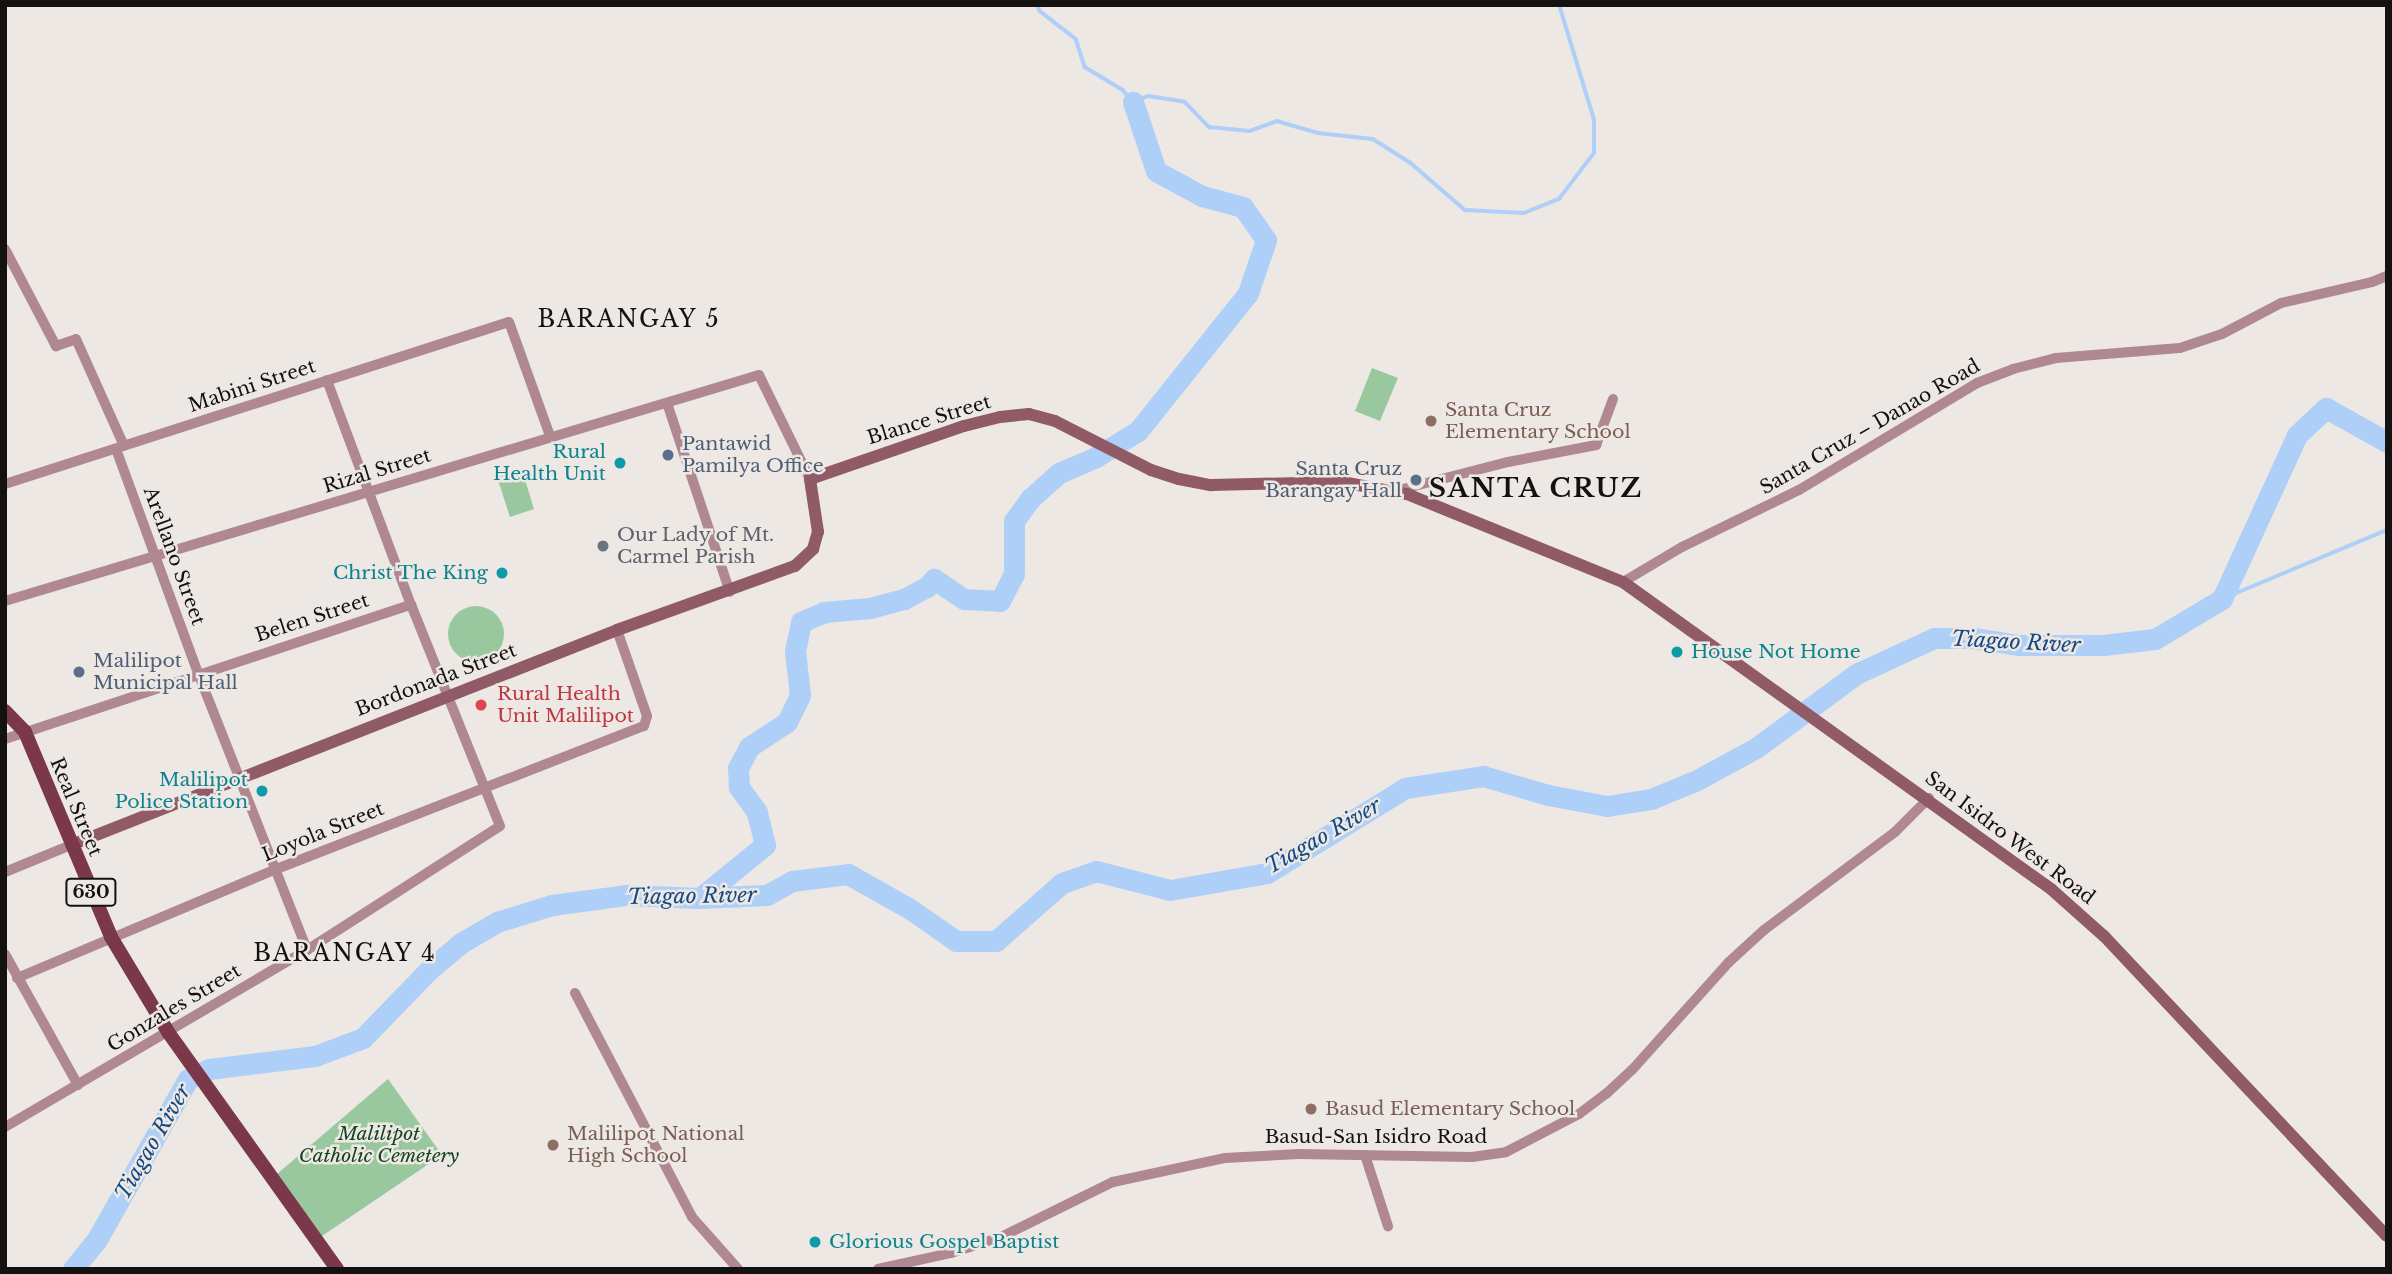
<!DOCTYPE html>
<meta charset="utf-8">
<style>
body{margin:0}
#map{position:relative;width:2392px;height:1274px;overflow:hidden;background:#ede8e3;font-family:"Libre Baskerville",serif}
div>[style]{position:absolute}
.green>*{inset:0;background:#99c89e}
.round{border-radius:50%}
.stream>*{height:3.5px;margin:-1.75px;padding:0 1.75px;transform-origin:1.75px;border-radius:1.75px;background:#aecff7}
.river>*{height:21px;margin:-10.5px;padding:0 10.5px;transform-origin:10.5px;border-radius:10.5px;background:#aecff7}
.street>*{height:10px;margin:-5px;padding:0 5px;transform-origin:5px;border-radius:5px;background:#b08891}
.secondary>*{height:12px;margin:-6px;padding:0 6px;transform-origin:6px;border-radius:6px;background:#915a67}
.primary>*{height:14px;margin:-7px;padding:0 7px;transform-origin:7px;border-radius:7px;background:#7a384a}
.dots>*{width:19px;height:19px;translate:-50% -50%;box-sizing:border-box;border:4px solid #ede8e3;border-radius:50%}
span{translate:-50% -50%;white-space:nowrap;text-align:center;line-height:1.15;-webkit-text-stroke:5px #ede8e3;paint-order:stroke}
.shield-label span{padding:2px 5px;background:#ede8e3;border:2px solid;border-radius:5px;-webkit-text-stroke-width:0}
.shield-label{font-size:18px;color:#131210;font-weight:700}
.street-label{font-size:19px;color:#131210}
.education-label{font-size:19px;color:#785e54}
.left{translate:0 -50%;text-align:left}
.service-label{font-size:19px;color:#4e5e75}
.right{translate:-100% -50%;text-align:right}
.culture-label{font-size:19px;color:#0d838f}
.worship-label{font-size:19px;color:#5b616d}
.health-label{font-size:19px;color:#be3a42}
.park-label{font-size:19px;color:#13451e;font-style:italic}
.water-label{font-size:21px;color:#134984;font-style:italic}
.quarter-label{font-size:23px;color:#131210;letter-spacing:2px}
.district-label{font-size:26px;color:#131210;font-weight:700;letter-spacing:2px}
.frame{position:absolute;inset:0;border:7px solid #131210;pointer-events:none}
</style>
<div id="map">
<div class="green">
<i style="clip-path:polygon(1372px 368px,1398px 378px,1380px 421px,1355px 411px)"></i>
<i style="clip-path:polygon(522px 470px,534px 509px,510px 517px,497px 477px)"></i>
<i class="round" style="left:448px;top:606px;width:56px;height:56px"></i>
<i style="clip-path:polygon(388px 1079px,442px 1155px,322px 1236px,277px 1174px)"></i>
</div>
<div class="stream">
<i style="left:1038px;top:5px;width:6px;rotate:72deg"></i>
<i style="left:1040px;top:11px;width:46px;rotate:37.9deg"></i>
<i style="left:1076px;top:39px;width:29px;rotate:72deg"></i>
<i style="left:1085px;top:67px;width:44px;rotate:31.2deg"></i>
<i style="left:1123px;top:90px;width:16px;rotate:50deg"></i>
<i style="left:1133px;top:102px;width:17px;rotate:-21deg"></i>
<i style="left:1149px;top:96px;width:36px;rotate:9deg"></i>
<i style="left:1185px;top:102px;width:35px;rotate:46deg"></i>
<i style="left:1209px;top:127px;width:41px;rotate:5.6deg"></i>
<i style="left:1250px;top:131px;width:29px;rotate:-20deg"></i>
<i style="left:1277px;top:121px;width:43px;rotate:16.3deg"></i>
<i style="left:1318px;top:133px;width:55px;rotate:6.2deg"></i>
<i style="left:1373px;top:139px;width:45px;rotate:32.3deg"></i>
<i style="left:1411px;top:163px;width:72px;rotate:41deg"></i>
<i style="left:1465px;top:210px;width:59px;rotate:2.9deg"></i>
<i style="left:1524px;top:213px;width:38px;rotate:-22deg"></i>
<i style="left:1559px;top:199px;width:58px;rotate:-52.7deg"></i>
<i style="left:1594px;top:153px;width:33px;rotate:-90deg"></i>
<i style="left:1594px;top:120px;width:120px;rotate:-106.9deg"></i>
<i style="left:2222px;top:599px;width:179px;rotate:-22.7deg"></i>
</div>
<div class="river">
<i style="left:700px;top:898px;width:84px;rotate:-39.2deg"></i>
<i style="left:765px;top:845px;width:34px;rotate:-104deg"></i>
<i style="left:757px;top:812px;width:31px;rotate:-126deg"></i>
<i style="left:739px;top:787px;width:19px;rotate:-93deg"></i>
<i style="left:738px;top:768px;width:24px;rotate:-62deg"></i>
<i style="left:749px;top:747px;width:45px;rotate:-33.3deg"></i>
<i style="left:787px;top:722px;width:30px;rotate:-64deg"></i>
<i style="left:800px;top:695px;width:44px;rotate:-96.5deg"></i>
<i style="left:795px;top:651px;width:30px;rotate:-78deg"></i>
<i style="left:801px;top:622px;width:25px;rotate:-23deg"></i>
<i style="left:824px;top:612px;width:46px;rotate:-5deg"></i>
<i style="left:870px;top:608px;width:35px;rotate:-15deg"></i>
<i style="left:904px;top:599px;width:26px;rotate:-28deg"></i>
<i style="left:927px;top:587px;width:11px;rotate:-49deg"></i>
<i style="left:934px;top:579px;width:36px;rotate:34deg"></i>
<i style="left:964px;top:599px;width:36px;rotate:3deg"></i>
<i style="left:1000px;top:601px;width:30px;rotate:-63deg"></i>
<i style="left:1014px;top:574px;width:53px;rotate:-90deg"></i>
<i style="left:1014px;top:521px;width:29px;rotate:-54deg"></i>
<i style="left:1031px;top:498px;width:38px;rotate:-42deg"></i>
<i style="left:1059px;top:473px;width:40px;rotate:-23.4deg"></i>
<i style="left:1096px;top:457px;width:49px;rotate:-31.8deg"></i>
<i style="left:1138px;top:431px;width:176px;rotate:-51.4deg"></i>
<i style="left:1248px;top:293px;width:56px;rotate:-71.2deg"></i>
<i style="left:1266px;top:240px;width:40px;rotate:-124.9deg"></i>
<i style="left:1243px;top:207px;width:42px;rotate:-165deg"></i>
<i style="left:1202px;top:196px;width:52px;rotate:-151.5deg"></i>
<i style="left:1156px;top:171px;width:73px;rotate:-108.4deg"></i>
<i style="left:73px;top:1269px;width:36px;rotate:-51deg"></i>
<i style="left:96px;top:1241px;width:186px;rotate:-60.4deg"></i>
<i style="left:188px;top:1079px;width:23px;rotate:-25deg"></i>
<i style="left:209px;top:1069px;width:107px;rotate:-7deg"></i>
<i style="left:315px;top:1056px;width:51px;rotate:-20.6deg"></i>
<i style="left:363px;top:1038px;width:95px;rotate:-45.9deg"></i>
<i style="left:429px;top:970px;width:42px;rotate:-40.2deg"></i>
<i style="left:461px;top:943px;width:42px;rotate:-30.3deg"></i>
<i style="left:497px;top:922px;width:58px;rotate:-17.2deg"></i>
<i style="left:552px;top:905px;width:76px;rotate:-7.6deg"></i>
<i style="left:627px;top:895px;width:73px;rotate:2.4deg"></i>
<i style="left:700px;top:898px;width:67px;rotate:-2.6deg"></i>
<i style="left:767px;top:895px;width:29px;rotate:-29deg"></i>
<i style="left:792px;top:881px;width:56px;rotate:-7.1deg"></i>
<i style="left:848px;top:874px;width:71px;rotate:29.4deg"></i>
<i style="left:910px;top:909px;width:56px;rotate:34.8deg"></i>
<i style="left:956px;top:941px;width:40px"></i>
<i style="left:996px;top:941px;width:88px;rotate:-41.3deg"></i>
<i style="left:1062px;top:883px;width:36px;rotate:-19deg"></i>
<i style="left:1096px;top:871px;width:76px;rotate:14.4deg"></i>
<i style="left:1170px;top:890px;width:98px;rotate:-9.9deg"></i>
<i style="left:1267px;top:873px;width:162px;rotate:-31.6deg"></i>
<i style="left:1405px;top:788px;width:79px;rotate:-8.7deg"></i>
<i style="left:1483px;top:776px;width:68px;rotate:16.3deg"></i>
<i style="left:1548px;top:795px;width:60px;rotate:10.6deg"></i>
<i style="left:1607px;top:806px;width:45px;rotate:-9deg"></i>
<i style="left:1651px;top:799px;width:50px;rotate:-22.4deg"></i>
<i style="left:1697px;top:780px;width:67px;rotate:-28.5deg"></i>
<i style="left:1756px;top:748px;width:124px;rotate:-36.5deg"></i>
<i style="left:1856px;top:674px;width:86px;rotate:-24.8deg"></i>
<i style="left:1934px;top:638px;width:39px"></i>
<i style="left:1973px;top:638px;width:47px;rotate:8.7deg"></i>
<i style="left:2019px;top:645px;width:84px"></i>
<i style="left:2103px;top:645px;width:52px;rotate:-6.6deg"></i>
<i style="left:2155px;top:639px;width:78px;rotate:-30.8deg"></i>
<i style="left:2222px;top:599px;width:180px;rotate:-65.4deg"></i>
<i style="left:2297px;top:435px;width:40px;rotate:-43deg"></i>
<i style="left:2326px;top:408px;width:70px;rotate:29.1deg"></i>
</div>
<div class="street">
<i style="left:5px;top:249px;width:110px;rotate:62.3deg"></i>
<i style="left:56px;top:346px;width:21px;rotate:-19deg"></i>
<i style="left:76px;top:339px;width:117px;rotate:65.8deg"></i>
<i style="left:667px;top:403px;width:199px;rotate:71.6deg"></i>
<i style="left:116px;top:449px;width:239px;rotate:69.9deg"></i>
<i style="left:198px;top:673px;width:298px;rotate:68.5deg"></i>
<i style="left:5px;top:484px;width:529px;rotate:-17.82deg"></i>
<i style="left:509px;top:322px;width:121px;rotate:70.2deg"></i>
<i style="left:1395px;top:491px;width:117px;rotate:-14.4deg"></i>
<i style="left:1508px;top:462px;width:90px;rotate:-10.9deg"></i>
<i style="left:1596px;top:445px;width:49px;rotate:-69.7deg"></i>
<i style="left:1623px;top:582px;width:69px;rotate:-30.7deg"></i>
<i style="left:1682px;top:547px;width:130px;rotate:-26deg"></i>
<i style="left:1799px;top:490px;width:208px;rotate:-31deg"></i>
<i style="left:1977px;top:383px;width:39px;rotate:-21deg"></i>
<i style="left:2013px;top:369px;width:44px;rotate:-14.3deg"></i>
<i style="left:2056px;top:358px;width:124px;rotate:-4.6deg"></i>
<i style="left:2180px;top:348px;width:44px;rotate:-18.4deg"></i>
<i style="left:2222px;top:334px;width:67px;rotate:-27.7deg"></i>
<i style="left:2281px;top:303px;width:93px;rotate:-13deg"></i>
<i style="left:2372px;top:282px;width:16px;rotate:-22deg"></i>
<i style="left:5px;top:601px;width:787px;rotate:-16.69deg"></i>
<i style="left:759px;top:375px;width:116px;rotate:63.9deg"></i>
<i style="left:5px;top:739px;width:428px;rotate:-18.3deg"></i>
<i style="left:5px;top:872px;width:71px;rotate:-22.2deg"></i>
<i style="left:5px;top:954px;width:150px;rotate:60.9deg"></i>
<i style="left:17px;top:978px;width:279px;rotate:-22.8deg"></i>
<i style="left:274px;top:870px;width:397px;rotate:-21.3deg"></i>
<i style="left:644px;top:726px;width:10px;rotate:-73deg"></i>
<i style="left:647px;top:716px;width:91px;rotate:-109.2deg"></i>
<i style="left:575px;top:993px;width:253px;rotate:62.4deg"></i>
<i style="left:692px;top:1217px;width:69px;rotate:48.5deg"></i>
<i style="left:5px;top:1127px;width:350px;rotate:-30.4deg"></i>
<i style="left:307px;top:950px;width:229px;rotate:-32.7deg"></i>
<i style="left:500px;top:826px;width:238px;rotate:-111.9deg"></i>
<i style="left:411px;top:605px;width:240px;rotate:-110.5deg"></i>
<i style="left:1365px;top:1155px;width:75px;rotate:72.1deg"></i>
<i style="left:878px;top:1269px;width:75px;rotate:-12.4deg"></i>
<i style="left:951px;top:1253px;width:52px;rotate:-17.7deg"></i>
<i style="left:1001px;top:1237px;width:125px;rotate:-26.2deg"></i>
<i style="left:1113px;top:1182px;width:115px;rotate:-12.1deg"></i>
<i style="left:1225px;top:1158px;width:74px;rotate:-3.1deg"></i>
<i style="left:1299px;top:1154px;width:173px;rotate:1deg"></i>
<i style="left:1472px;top:1157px;width:34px;rotate:-8deg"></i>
<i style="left:1506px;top:1152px;width:82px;rotate:-27.5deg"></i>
<i style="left:1579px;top:1114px;width:34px;rotate:-37deg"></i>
<i style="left:1606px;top:1094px;width:35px;rotate:-43deg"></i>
<i style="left:1632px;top:1070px;width:145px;rotate:-48.1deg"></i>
<i style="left:1729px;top:962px;width:47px;rotate:-42.4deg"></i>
<i style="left:1764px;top:930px;width:164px;rotate:-36.8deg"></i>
<i style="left:1895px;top:832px;width:48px;rotate:-45deg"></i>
</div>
<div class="secondary">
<i style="left:71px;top:845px;width:587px;rotate:-21.49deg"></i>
<i style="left:617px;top:630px;width:189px;rotate:-19.8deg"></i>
<i style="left:795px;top:566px;width:25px;rotate:-43deg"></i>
<i style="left:813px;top:549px;width:18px;rotate:-74deg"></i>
<i style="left:818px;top:532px;width:54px;rotate:-98.6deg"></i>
<i style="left:810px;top:479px;width:163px;rotate:-19deg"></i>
<i style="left:964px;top:426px;width:37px;rotate:-14deg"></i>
<i style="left:1000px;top:417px;width:29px;rotate:-6deg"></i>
<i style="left:1029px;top:414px;width:27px;rotate:15deg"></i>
<i style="left:1055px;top:421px;width:108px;rotate:27deg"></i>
<i style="left:1151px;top:470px;width:29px;rotate:18deg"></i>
<i style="left:1179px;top:479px;width:33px;rotate:11deg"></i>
<i style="left:1211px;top:485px;width:131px;rotate:-1.3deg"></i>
<i style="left:1342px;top:482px;width:66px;rotate:10.5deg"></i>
<i style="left:1407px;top:494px;width:233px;rotate:22.2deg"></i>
<i style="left:1623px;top:582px;width:527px;rotate:35.65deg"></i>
<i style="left:2051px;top:889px;width:71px;rotate:41.6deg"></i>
<i style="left:2104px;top:936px;width:412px;rotate:46.7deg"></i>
</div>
<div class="primary">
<i style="left:5px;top:711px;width:29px;rotate:46deg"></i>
<i style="left:25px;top:732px;width:222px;rotate:67.2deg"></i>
<i style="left:111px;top:937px;width:111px;rotate:59deg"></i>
<i style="left:168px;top:1032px;width:291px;rotate:54.5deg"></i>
</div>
<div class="dots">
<i style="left:1431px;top:421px;background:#8d6e63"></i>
<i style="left:668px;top:455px;background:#5c6f8a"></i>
<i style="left:620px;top:463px;background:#0f9aa8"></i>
<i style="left:1416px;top:480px;background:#5c6f8a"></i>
<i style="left:603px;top:546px;background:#6b7280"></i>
<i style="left:502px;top:573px;background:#0f9aa8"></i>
<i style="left:1677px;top:652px;background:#0f9aa8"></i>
<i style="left:79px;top:672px;background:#5c6f8a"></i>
<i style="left:481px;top:705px;background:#e0444e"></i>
<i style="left:262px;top:791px;background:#0f9aa8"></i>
<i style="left:1311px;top:1109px;background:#8d6e63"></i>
<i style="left:553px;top:1145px;background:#8d6e63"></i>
<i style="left:815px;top:1242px;background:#0f9aa8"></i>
</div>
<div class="shield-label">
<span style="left:91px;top:892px">630</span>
</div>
<div class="street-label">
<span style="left:252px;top:386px;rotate:-18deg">Mabini Street</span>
<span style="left:929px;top:420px;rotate:-17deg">Blance Street</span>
<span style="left:1870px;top:427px;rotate:-30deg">Santa Cruz – Danao Road</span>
<span style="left:377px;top:471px;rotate:-17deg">Rizal Street</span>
<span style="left:174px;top:556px;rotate:70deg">Arellano Street</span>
<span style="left:312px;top:618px;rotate:-18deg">Belen Street</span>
<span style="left:436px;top:680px;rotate:-21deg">Bordonada Street</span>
<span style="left:76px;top:807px;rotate:67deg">Real Street</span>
<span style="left:323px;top:832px;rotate:-22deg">Loyola Street</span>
<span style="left:2010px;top:838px;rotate:37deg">San Isidro West Road</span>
<span style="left:174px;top:1008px;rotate:-31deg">Gonzales Street</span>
<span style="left:1376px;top:1137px">Basud-San Isidro Road</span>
</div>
<div class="education-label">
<span class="left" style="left:1445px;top:421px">Santa Cruz<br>Elementary School</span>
<span class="left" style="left:1325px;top:1109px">Basud Elementary School</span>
<span class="left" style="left:567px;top:1145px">Malilipot National<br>High School</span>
</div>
<div class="service-label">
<span class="left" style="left:682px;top:455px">Pantawid<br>Pamilya Office</span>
<span class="right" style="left:1402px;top:480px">Santa Cruz<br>Barangay Hall</span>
<span class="left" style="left:93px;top:672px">Malilipot<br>Municipal Hall</span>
</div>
<div class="culture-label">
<span class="right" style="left:606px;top:463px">Rural<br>Health Unit</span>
<span class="right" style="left:488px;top:573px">Christ The King</span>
<span class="left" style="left:1691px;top:652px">House Not Home</span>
<span class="right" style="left:248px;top:791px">Malilipot<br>Police Station</span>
<span class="left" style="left:829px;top:1242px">Glorious Gospel Baptist</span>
</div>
<div class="worship-label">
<span class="left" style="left:617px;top:546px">Our Lady of Mt.<br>Carmel Parish</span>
</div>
<div class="health-label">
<span class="left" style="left:497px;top:705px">Rural Health<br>Unit Malilipot</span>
</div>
<div class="park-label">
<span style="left:379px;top:1145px">Malilipot<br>Catholic Cemetery</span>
</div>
<div class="water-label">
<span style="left:2016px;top:642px;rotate:3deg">Tiagao River</span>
<span style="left:1323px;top:836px;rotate:-30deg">Tiagao River</span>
<span style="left:692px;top:896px;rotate:-1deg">Tiagao River</span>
<span style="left:153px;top:1142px;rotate:-60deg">Tiagao River</span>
</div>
<div class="quarter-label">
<span style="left:629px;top:319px">BARANGAY 5</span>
<span style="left:345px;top:953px">BARANGAY 4</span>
</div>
<div class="district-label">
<span style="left:1536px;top:489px">SANTA CRUZ</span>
</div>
<div class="frame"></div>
</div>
